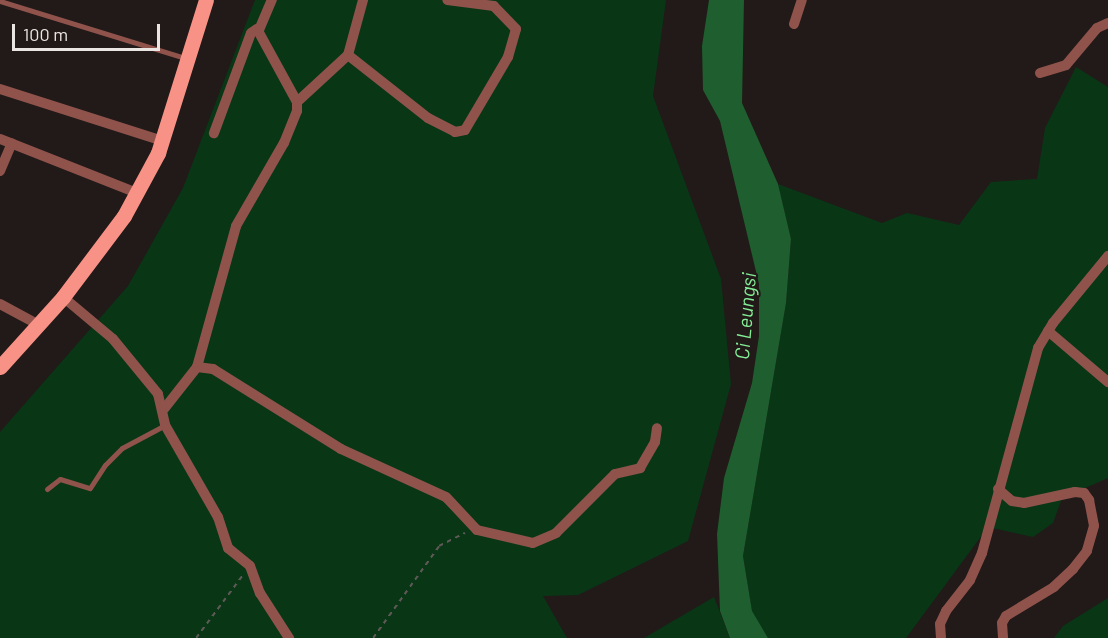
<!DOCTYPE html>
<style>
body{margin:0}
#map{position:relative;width:1108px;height:638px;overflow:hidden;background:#211a18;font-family:Barlow,sans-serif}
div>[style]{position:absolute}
.green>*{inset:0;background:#093716}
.water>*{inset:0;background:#1f5e2e}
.path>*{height:1.5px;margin-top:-0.75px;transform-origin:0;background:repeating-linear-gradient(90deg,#5f5957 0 4.5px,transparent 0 9px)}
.lane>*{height:5px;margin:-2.5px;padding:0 2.5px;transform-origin:2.5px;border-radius:2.5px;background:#90534c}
.street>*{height:10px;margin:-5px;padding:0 5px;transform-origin:5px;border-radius:5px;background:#90534c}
.primary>*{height:15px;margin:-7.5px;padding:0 7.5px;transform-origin:7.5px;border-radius:7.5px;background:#f99286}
span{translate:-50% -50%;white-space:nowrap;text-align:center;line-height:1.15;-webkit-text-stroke:4.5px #211a18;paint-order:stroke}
.water-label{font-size:20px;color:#84ee97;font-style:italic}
.scale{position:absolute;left:12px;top:24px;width:148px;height:27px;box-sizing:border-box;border:3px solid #eae4e3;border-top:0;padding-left:8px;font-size:18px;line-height:21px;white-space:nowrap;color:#eae4e3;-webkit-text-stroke:4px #211a18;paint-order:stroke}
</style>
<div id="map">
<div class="green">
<i style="clip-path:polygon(255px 0,666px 0,653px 96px,721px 279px,731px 384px,688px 541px,578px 595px,543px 596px,567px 638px,0 638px,0 432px,128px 286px,183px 188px)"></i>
<i style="clip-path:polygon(1076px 67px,1108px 87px,1108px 478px,1062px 498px,1053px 523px,1033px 537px,988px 527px,906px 638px,768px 638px,752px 612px,743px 556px,786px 303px,791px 239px,778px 184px,882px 223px,907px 213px,959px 225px,991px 182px,1037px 179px,1045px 128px)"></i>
<i style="clip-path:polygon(714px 597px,730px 638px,644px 638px)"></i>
<i style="clip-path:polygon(1108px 598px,1108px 638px,1054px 638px,1063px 626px)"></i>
</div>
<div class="water">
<i style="clip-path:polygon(709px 0,744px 0,742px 103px,778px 184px,791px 239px,786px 303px,743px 556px,752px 611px,768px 638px,730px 638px,720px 611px,717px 534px,724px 478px,752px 383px,759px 336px,759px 284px,720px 121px,703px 90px,702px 46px)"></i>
</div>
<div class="path">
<i style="left:196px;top:638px;width:77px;rotate:-53.4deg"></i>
<i style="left:373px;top:638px;width:113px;rotate:-54.3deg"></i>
<i style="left:439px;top:546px;width:29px;rotate:-27deg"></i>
</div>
<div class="lane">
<i style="left:0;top:1px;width:194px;rotate:17.1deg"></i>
<i style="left:47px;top:489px;width:16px;rotate:-38deg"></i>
<i style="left:60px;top:479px;width:31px;rotate:17deg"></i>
<i style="left:90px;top:488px;width:27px;rotate:-57deg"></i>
<i style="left:105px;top:465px;width:24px;rotate:-45deg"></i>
<i style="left:122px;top:448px;width:49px;rotate:-28.1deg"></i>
</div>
<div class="street">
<i style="left:794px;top:24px;width:25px;rotate:-72deg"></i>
<i style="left:259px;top:30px;width:33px;rotate:-67deg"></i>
<i style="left:348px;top:55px;width:102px;rotate:38.2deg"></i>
<i style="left:428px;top:118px;width:30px;rotate:27deg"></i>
<i style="left:455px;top:132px;width:10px;rotate:-11deg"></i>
<i style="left:465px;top:130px;width:85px;rotate:-59.5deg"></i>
<i style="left:508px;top:57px;width:29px;rotate:-74deg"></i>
<i style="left:516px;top:29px;width:32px;rotate:-134deg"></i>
<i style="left:494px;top:6px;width:47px;rotate:-172.7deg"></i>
<i style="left:1040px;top:73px;width:27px;rotate:-17deg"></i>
<i style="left:1066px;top:65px;width:48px;rotate:-50deg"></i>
<i style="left:1097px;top:28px;width:12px;rotate:-24deg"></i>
<i style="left:0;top:89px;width:171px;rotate:17.7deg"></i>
<i style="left:297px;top:102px;width:69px;rotate:-42.7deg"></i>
<i style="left:348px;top:55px;width:57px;rotate:-74.7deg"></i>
<i style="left:0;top:139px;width:147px;rotate:21.5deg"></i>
<i style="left:0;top:171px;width:30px;rotate:-67deg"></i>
<i style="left:63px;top:297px;width:65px;rotate:40deg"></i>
<i style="left:113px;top:339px;width:71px;rotate:50.7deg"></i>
<i style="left:158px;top:394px;width:32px;rotate:77deg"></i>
<i style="left:165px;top:425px;width:106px;rotate:60.1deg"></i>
<i style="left:218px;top:517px;width:33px;rotate:72deg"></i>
<i style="left:228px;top:548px;width:28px;rotate:39deg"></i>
<i style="left:250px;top:566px;width:29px;rotate:70deg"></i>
<i style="left:260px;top:593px;width:54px;rotate:57.2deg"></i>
<i style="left:0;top:304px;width:42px;rotate:28.4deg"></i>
<i style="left:1048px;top:331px;width:79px;rotate:40.4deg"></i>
<i style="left:197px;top:367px;width:146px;rotate:-74.5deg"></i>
<i style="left:236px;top:226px;width:96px;rotate:-60deg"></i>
<i style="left:284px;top:143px;width:35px;rotate:-68deg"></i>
<i style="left:297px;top:111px;width:9px;rotate:-90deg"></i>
<i style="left:297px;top:102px;width:83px;rotate:-118.7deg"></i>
<i style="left:257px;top:29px;width:7px;rotate:146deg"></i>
<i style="left:251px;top:33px;width:107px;rotate:110.3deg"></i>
<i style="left:164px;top:409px;width:53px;rotate:-51.8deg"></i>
<i style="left:197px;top:367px;width:16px;rotate:7deg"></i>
<i style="left:213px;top:369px;width:151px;rotate:32deg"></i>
<i style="left:341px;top:449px;width:115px;rotate:24.6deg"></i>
<i style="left:446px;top:497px;width:45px;rotate:46.8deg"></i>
<i style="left:477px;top:530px;width:57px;rotate:13.1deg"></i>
<i style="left:533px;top:543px;width:25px;rotate:-23deg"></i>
<i style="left:556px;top:533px;width:83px;rotate:-45deg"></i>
<i style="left:615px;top:474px;width:26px;rotate:-13deg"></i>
<i style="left:640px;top:468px;width:30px;rotate:-60deg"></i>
<i style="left:655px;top:442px;width:14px;rotate:-82deg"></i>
<i style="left:998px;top:489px;width:18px;rotate:41deg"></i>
<i style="left:1012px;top:501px;width:12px;rotate:9deg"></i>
<i style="left:1024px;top:503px;width:52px;rotate:-12.2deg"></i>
<i style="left:1075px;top:492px;width:9px;rotate:6deg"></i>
<i style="left:1084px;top:493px;width:9px;rotate:54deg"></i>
<i style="left:1089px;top:500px;width:26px;rotate:79deg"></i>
<i style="left:1094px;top:526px;width:26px;rotate:106deg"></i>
<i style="left:1087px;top:551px;width:23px;rotate:128deg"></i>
<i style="left:1073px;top:569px;width:26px;rotate:137deg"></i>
<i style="left:1054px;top:587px;width:56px;rotate:148.9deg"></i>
<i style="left:1006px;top:616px;width:8px;rotate:120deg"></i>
<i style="left:1002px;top:623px;width:15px;rotate:86deg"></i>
<i style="left:941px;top:638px;width:14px;rotate:-94deg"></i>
<i style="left:940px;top:624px;width:14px;rotate:-65deg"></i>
<i style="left:946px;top:611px;width:39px;rotate:-52deg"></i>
<i style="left:970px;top:580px;width:30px;rotate:-66deg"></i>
<i style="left:982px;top:553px;width:213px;rotate:-74.7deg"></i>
<i style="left:1038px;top:348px;width:29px;rotate:-59deg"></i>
<i style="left:1053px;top:323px;width:87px;rotate:-50.6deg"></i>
</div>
<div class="primary">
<i style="left:0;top:367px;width:94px;rotate:-48deg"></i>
<i style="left:63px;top:297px;width:101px;rotate:-53deg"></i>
<i style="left:124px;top:216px;width:72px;rotate:-61.6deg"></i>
<i style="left:158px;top:153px;width:160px;rotate:-72.6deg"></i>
</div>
<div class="water-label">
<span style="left:745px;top:316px;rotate:-85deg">Ci Leungsi</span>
</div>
<div class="scale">100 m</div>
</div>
